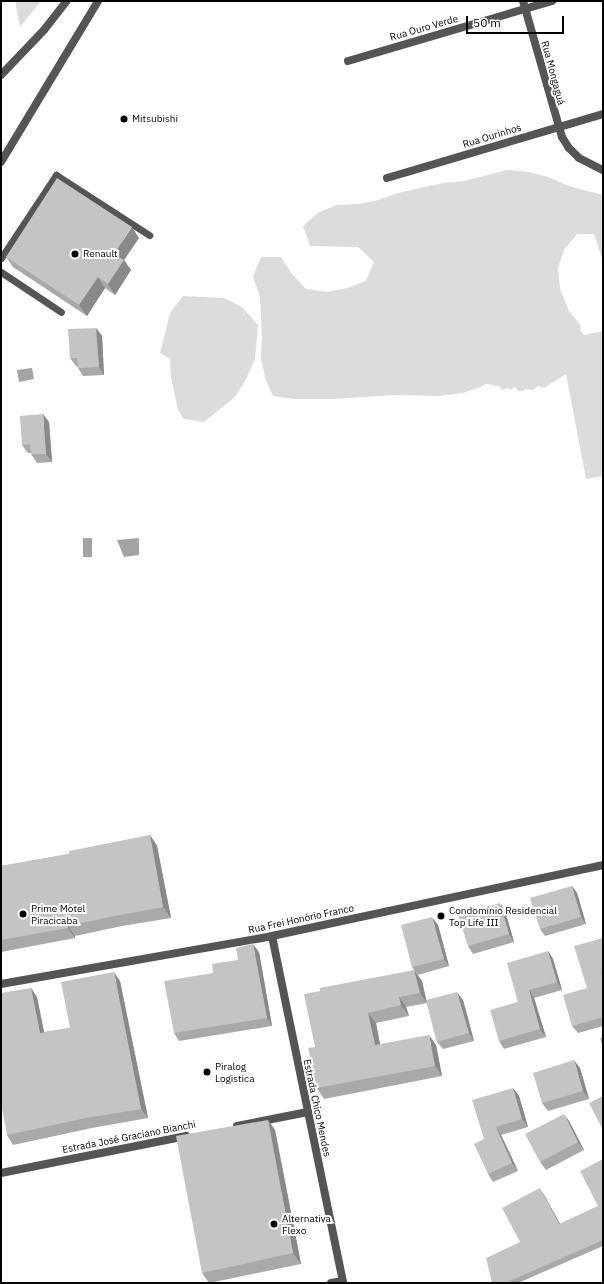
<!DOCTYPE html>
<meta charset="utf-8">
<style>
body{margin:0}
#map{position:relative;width:604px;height:1284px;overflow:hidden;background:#fff;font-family:"IBM Plex Sans",sans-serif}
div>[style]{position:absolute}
.green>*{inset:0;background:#dcdcdc}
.water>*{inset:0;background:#a3a3a3}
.lane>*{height:7px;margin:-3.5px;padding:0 3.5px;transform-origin:3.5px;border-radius:3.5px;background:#555}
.street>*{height:8px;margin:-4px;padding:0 4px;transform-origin:4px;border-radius:4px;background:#555}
.wall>*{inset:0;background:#a9a9a9}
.shaded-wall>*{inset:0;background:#898989}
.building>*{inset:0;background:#c4c4c4}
.dots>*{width:11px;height:11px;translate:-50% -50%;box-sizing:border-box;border:2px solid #fff;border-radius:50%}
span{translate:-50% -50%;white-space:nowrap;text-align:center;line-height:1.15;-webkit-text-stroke:4px #fff;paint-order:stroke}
.street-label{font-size:10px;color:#000}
.poi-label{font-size:10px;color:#000}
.left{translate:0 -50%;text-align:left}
.frame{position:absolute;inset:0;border:2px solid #000;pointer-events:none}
.scale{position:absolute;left:466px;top:16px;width:98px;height:18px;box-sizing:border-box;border:2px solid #000;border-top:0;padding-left:5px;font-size:12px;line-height:14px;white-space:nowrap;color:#000;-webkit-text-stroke:3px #fff;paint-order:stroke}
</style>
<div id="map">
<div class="green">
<i style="clip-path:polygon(15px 1px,41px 1px,20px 27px)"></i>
<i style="clip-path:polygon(507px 170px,529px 172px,548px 177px,569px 186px,603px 195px,603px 262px,594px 234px,577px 234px,564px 250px,558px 268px,560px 289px,569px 311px,581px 326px,580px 330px,584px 335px,603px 331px,603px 476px,586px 479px,566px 374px,544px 388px,538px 386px,533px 390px,525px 389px,523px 391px,518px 391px,515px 387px,510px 390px,508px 388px,502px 390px,498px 385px,496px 387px,494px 385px,485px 384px,483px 386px,463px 393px,440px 396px,395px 395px,334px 399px,293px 399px,273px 396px,265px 378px,261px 358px,262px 336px,260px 297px,253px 277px,261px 257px,281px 257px,292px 274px,306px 289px,327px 292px,347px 288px,366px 281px,374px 262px,358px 247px,310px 246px,303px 226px,318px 213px,336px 205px,359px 204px,378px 200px,398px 193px,443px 183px,464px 181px)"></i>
<i style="clip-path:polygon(183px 296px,224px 298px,242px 307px,258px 325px,255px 359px,246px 379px,235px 397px,204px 422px,184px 419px,178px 410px,171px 377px,170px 359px,160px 353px,170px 313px)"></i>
</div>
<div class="water">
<i style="clip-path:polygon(32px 368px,34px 379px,19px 382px,17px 370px)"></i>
<i style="clip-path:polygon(83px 538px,92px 538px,92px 557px,83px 557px)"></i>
<i style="clip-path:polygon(139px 538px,139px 555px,124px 557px,117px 540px)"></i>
</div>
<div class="lane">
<i style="left:1px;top:258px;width:100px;rotate:-56.5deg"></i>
<i style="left:56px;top:175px;width:111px;rotate:32.8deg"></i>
<i style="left:1px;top:272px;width:72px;rotate:33.7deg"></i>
</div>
<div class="street">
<i style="left:523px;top:1px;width:141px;rotate:74deg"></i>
<i style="left:562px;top:137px;width:13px;rotate:58deg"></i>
<i style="left:569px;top:148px;width:14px;rotate:45deg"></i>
<i style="left:579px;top:158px;width:27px;rotate:27deg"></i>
<i style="left:348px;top:61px;width:213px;rotate:-16.4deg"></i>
<i style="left:1px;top:75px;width:62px;rotate:-46.3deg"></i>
<i style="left:44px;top:30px;width:37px;rotate:-52deg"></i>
<i style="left:1px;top:162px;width:188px;rotate:-58.9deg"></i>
<i style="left:387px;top:178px;width:225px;rotate:-16.5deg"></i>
<i style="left:272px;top:936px;width:354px;rotate:78.4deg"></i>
<i style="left:1px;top:984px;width:275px;rotate:-10deg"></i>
<i style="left:272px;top:936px;width:339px;rotate:-12.1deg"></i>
<i style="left:237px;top:1126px;width:72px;rotate:-11.2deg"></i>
<i style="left:1px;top:1173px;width:189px;rotate:-11.3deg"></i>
<i style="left:331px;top:1283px;width:11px;rotate:-10deg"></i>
</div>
<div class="wall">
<i style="clip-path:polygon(139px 238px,124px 260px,131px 270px,115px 295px,105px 288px,87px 316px,13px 267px,6px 257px)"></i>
<i style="clip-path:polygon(96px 328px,102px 336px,104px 375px,83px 376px,78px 368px,77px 366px,76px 366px,70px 358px)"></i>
<i style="clip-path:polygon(49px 422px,52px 462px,37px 463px,31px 454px,31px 453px,28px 453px,22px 445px)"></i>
<i style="clip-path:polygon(150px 835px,157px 846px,171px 918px,122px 926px,75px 936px,75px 938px,1px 952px,1px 866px,69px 854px)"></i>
<i style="clip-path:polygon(572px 886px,577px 893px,586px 924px,545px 936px,540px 929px)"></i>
<i style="clip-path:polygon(505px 911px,514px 942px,473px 954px,468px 946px)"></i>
<i style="clip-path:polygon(438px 925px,449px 966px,418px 975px,412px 967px)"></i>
<i style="clip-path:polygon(603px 938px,603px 1026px,578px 1033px,572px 1026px,587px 988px)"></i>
<i style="clip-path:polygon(548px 951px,553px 959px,562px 990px,534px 998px,546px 1037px,504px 1049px,499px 1041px)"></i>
<i style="clip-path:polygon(259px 952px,272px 1026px,179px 1041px,174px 1033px,238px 960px)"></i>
<i style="clip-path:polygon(414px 970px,422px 981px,426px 1000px,463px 1000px,474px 1041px,443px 1049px,437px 1042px,427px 1003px,406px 1007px,409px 1016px,376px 1023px,380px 1044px,436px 1045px,442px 1076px,324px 1099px,317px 1088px,315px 1047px)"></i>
<i style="clip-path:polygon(120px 981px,148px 1118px,92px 1128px,13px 1145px,7px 1135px,31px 988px,37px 997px,44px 1032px,70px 1028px)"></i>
<i style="clip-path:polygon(580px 1068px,589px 1099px,548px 1111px,542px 1103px)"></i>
<i style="clip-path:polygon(513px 1088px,519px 1096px,528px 1127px,501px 1135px,518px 1171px,493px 1182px,488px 1174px,484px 1139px)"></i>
<i style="clip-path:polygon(268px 1120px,275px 1130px,301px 1264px,209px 1283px,202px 1273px)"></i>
<i style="clip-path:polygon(569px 1121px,584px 1150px,546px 1170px,540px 1162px)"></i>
<i style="clip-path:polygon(603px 1159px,603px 1246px,518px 1283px,492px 1283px,520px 1242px,543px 1193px,560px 1224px,598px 1206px)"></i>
</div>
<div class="shaded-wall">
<i style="clip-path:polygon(132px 227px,139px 238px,124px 260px,131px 270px,115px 295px,108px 284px,114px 254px)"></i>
<i style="clip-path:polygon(98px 277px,105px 288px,87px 316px,79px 305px)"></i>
<i style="clip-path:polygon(96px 328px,102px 336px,104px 375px,99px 367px)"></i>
<i style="clip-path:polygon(43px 414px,49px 422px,52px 462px,46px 454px)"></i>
<i style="clip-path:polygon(150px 835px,157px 846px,171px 918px,163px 907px)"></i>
<i style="clip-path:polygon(572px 886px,577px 893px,586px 924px,581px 917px)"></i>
<i style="clip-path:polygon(500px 903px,505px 911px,514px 942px,509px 934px)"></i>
<i style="clip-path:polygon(432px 917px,438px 925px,449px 966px,444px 959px)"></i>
<i style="clip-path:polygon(68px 926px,75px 936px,75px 938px,68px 928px)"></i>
<i style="clip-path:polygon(253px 944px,259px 952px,272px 1026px,267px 1018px)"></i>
<i style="clip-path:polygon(548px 951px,553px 959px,562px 990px,557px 982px)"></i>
<i style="clip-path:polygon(414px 970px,422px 981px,427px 1003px,420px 993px)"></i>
<i style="clip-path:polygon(114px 972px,120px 981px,148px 1118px,141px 1109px)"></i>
<i style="clip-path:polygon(31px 988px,37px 997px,46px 1042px,40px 1033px)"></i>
<i style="clip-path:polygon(529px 990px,534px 998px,546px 1037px,540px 1029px)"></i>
<i style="clip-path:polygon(457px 992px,463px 1000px,474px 1041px,469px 1033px)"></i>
<i style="clip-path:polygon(399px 997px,406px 1007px,409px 1016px,401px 1005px)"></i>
<i style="clip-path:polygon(368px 1013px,376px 1023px,382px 1055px,375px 1045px)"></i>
<i style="clip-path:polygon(429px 1035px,436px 1045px,442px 1076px,435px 1066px)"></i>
<i style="clip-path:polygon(574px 1060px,580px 1068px,589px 1099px,583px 1091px)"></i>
<i style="clip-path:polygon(513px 1088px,519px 1096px,528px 1127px,522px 1119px)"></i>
<i style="clip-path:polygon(564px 1114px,569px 1121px,584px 1150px,578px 1142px)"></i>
<i style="clip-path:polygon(268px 1120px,275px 1130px,301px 1264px,293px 1253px)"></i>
<i style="clip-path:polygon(496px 1127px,501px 1135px,518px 1171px,512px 1163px)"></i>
<i style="clip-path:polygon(540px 1188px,543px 1193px,562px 1228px,559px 1224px)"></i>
</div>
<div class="building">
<i style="clip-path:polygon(57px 178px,132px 227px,114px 254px,124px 260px,108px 284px,98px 277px,79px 305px,6px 257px)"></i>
<i style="clip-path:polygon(96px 328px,99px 367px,78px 368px,77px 358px,70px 358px,68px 329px)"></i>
<i style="clip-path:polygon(43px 414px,46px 454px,31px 454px,30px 444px,22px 445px,20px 416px)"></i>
<i style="clip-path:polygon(150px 835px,163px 907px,115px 916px,68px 926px,68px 928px,1px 940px,1px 866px,69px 854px,69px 851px)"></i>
<i style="clip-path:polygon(572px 886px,581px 917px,540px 929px,530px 898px)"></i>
<i style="clip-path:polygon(500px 903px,509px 934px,468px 946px,458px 915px)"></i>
<i style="clip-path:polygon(432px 917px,444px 959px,412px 967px,401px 925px)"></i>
<i style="clip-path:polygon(603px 938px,603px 971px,601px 972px,603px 978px,603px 1017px,572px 1026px,563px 995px,587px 988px,574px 946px)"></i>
<i style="clip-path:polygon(253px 944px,267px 1018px,174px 1033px,164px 981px,213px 973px,212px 964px,238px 960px,236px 948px)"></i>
<i style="clip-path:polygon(548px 951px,557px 982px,529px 990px,540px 1029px,499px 1041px,490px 1010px,518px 1002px,507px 963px)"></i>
<i style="clip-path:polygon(414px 970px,420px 993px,399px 997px,401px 1005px,368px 1013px,375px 1045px,429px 1035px,435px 1066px,317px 1088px,308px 1048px,315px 1047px,304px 994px,320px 991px,320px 988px)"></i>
<i style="clip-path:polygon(114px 972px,141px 1109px,86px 1118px,7px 1135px,1px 1103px,1px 993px,31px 988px,40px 1033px,70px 1028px,61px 982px)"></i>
<i style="clip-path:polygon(457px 992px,469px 1033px,437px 1042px,426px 1000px)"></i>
<i style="clip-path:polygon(603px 1037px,603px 1050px,600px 1038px)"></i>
<i style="clip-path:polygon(574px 1060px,583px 1091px,542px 1103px,533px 1073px)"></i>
<i style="clip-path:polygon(513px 1088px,522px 1119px,496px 1127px,512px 1163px,488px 1174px,474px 1144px,484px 1139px,472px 1100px)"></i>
<i style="clip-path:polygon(603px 1096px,603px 1130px,589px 1103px)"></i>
<i style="clip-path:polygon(564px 1114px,578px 1142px,540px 1162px,525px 1134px)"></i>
<i style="clip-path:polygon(268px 1120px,293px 1253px,202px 1273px,176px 1136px)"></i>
<i style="clip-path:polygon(603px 1159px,603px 1240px,505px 1283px,492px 1283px,486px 1258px,520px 1242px,502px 1208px,540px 1188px,559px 1224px,598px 1206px,580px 1171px)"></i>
</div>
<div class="dots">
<i style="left:124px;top:119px;background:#000"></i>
<i style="left:75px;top:254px;background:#000"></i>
<i style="left:23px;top:914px;background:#000"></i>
<i style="left:441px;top:916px;background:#000"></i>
<i style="left:207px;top:1072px;background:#000"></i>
<i style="left:274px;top:1224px;background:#000"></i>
</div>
<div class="street-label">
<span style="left:424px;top:28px;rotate:-16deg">Rua Ouro Verde</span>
<span style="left:553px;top:73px;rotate:75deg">Rua Mongaguá</span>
<span style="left:492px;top:136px;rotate:-17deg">Rua Ourinhos</span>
<span style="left:301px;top:919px;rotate:-12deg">Rua Frei Honório Franco</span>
<span style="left:317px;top:1108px;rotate:78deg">Estrada Chico Mendes</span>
<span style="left:129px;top:1137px;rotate:-11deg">Estrada José Graciano Bianchi</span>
</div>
<div class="poi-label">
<span class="left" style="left:132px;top:119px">Mitsubishi</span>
<span class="left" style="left:83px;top:254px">Renault</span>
<span class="left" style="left:31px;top:914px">Prime Motel<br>Piracicaba</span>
<span class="left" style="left:449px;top:916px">Condomínio Residencial<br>Top Life III</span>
<span class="left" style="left:215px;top:1072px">Piralog<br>Logistica</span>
<span class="left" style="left:282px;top:1224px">Alternativa<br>Flexo</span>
</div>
<div class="frame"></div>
<div class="scale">50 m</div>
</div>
